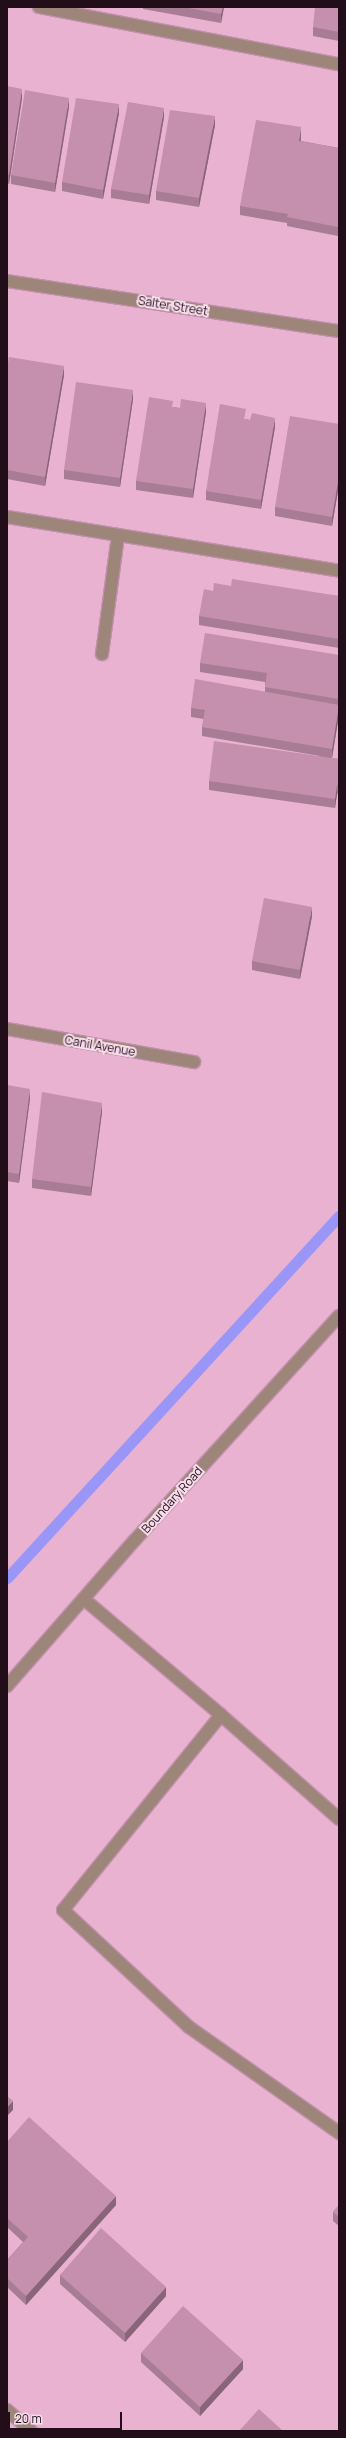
<!DOCTYPE html>
<style>
body{margin:0}
#map{position:relative;width:346px;height:2438px;overflow:hidden;background:#e8b2d0;font-family:Manrope,sans-serif}
div>[style]{position:absolute}
.stream>*{height:11px;margin:-5.5px;padding:0 5.5px;transform-origin:5.5px;border-radius:5.5px;background:#9a96f7}
.roads{filter:drop-shadow(1px 0 #c091ab) drop-shadow(-1px 0 #c091ab) drop-shadow(0 1px #c091ab) drop-shadow(0 -1px #c091ab)}
.lane>*{height:12px;margin:-6px;padding:0 6px;transform-origin:6px;border-radius:6px;background:#9d857a}
.street>*{height:12px;margin:-6px;padding:0 6px;transform-origin:6px;border-radius:6px;background:#9d857a}
.wall>*{inset:0;background:#a97c95}
.shaded-wall>*{inset:0;background:#896579}
.building>*{inset:0;background:#c490ad}
span{translate:-50% -50%;white-space:nowrap;text-align:center;line-height:1.15;-webkit-text-stroke:4px #f8dceb;paint-order:stroke}
.street-label{font-size:12px;color:#210e19}
.frame{position:absolute;inset:0;border:8px solid #210e19;pointer-events:none}
.scale{position:absolute;left:8px;top:2412px;width:114px;height:18px;box-sizing:border-box;border:2px solid #210e19;border-top:0;padding-left:5px;font-size:12px;line-height:14px;white-space:nowrap;color:#210e19;-webkit-text-stroke:3px #f8dceb;paint-order:stroke}
</style>
<div id="map">
<div class="stream">
<i style="left:7px;top:1578px;width:491px;rotate:-47.5deg"></i>
</div>
<div class="roads">
<div class="lane">
<i style="left:39px;top:7px;width:305px;rotate:10.8deg"></i>
<i style="left:7px;top:517px;width:336px;rotate:9.2deg"></i>
<i style="left:102px;top:654px;width:120px;rotate:-82.3deg"></i>
</div>
<div class="street">
<i style="left:7px;top:281px;width:336px;rotate:8.6deg"></i>
<i style="left:7px;top:1029px;width:190px;rotate:10deg"></i>
<i style="left:85px;top:1600px;width:178px;rotate:40.2deg"></i>
<i style="left:221px;top:1715px;width:251px;rotate:129deg"></i>
<i style="left:63px;top:1910px;width:172px;rotate:42.9deg"></i>
<i style="left:189px;top:2027px;width:184px;rotate:35.2deg"></i>
<i style="left:7px;top:1686px;width:193px;rotate:-48.8deg"></i>
<i style="left:134px;top:1541px;width:304px;rotate:-47.7deg"></i>
<i style="left:221px;top:1715px;width:157px;rotate:41.4deg"></i>
<i style="left:7px;top:2410px;width:32px;rotate:41deg"></i>
</div>
</div>
<div class="wall">
<i style="clip-path:polygon(143px 7px,224px 7px,221px 23px,143px 9px)"></i>
<i style="clip-path:polygon(339px 7px,339px 41px,313px 36px,313px 27px)"></i>
<i style="clip-path:polygon(7px 86px,22px 98px,9px 184px,7px 183px)"></i>
<i style="clip-path:polygon(69px 107px,55px 192px,11px 184px,11px 175px)"></i>
<i style="clip-path:polygon(119px 113px,103px 199px,62px 191px,62px 182px)"></i>
<i style="clip-path:polygon(164px 117px,149px 204px,111px 198px,111px 189px)"></i>
<i style="clip-path:polygon(215px 125px,199px 207px,156px 200px,156px 191px)"></i>
<i style="clip-path:polygon(301px 136px,301px 141px,339px 148px,338px 236px,287px 226px,287px 223px,240px 215px,240px 206px)"></i>
<i style="clip-path:polygon(7px 368px,64px 375px,45px 486px,7px 479px)"></i>
<i style="clip-path:polygon(133px 399px,120px 487px,64px 479px,64px 470px)"></i>
<i style="clip-path:polygon(173px 407px,206px 412px,193px 498px,136px 490px,136px 481px)"></i>
<i style="clip-path:polygon(246px 419px,275px 427px,261px 509px,206px 500px,206px 491px)"></i>
<i style="clip-path:polygon(339px 424px,339px 485px,332px 526px,275px 516px,275px 507px)"></i>
<i style="clip-path:polygon(231px 586px,339px 596px,339px 648px,199px 625px,199px 616px,213px 591px)"></i>
<i style="clip-path:polygon(339px 655px,339px 715px,332px 758px,339px 759px,339px 794px,337px 794px,335px 808px,209px 790px,209px 781px,320px 756px,202px 736px,202px 727px,204px 719px,191px 717px,191px 708px,265px 692px,265px 682px,200px 672px,200px 663px)"></i>
<i style="clip-path:polygon(312px 916px,300px 979px,252px 970px,252px 961px)"></i>
<i style="clip-path:polygon(7px 1085px,30px 1098px,19px 1183px,7px 1181px)"></i>
<i style="clip-path:polygon(102px 1112px,91px 1196px,32px 1188px,32px 1179px)"></i>
<i style="clip-path:polygon(7px 2142px,116px 2205px,26px 2305px,7px 2287px,7px 2260px,23px 2242px,7px 2227px)"></i>
<i style="clip-path:polygon(339px 2205px,339px 2226px,333px 2221px,333px 2212px)"></i>
<i style="clip-path:polygon(60px 2275px,166px 2296px,125px 2342px,60px 2284px)"></i>
<i style="clip-path:polygon(141px 2353px,243px 2369px,200px 2416px,141px 2362px)"></i>
</div>
<div class="shaded-wall">
<i style="clip-path:polygon(223px 7px,224px 7px,221px 23px,221px 14px)"></i>
<i style="clip-path:polygon(22px 89px,22px 98px,9px 184px,9px 175px)"></i>
<i style="clip-path:polygon(69px 98px,69px 107px,55px 192px,55px 183px)"></i>
<i style="clip-path:polygon(119px 104px,119px 113px,103px 199px,103px 190px)"></i>
<i style="clip-path:polygon(164px 108px,164px 117px,149px 204px,149px 195px)"></i>
<i style="clip-path:polygon(215px 116px,215px 125px,199px 207px,199px 198px)"></i>
<i style="clip-path:polygon(301px 127px,301px 136px,299px 150px,299px 141px)"></i>
<i style="clip-path:polygon(339px 220px,339px 229px,338px 236px,338px 227px)"></i>
<i style="clip-path:polygon(64px 366px,64px 375px,45px 486px,45px 477px)"></i>
<i style="clip-path:polygon(133px 390px,133px 399px,120px 487px,120px 478px)"></i>
<i style="clip-path:polygon(206px 403px,206px 412px,193px 498px,193px 489px)"></i>
<i style="clip-path:polygon(275px 418px,275px 427px,261px 509px,261px 500px)"></i>
<i style="clip-path:polygon(339px 476px,339px 485px,332px 526px,332px 517px)"></i>
<i style="clip-path:polygon(339px 706px,339px 715px,332px 758px,332px 749px)"></i>
<i style="clip-path:polygon(337px 785px,337px 794px,335px 808px,335px 799px)"></i>
<i style="clip-path:polygon(312px 907px,312px 916px,300px 979px,300px 970px)"></i>
<i style="clip-path:polygon(30px 1089px,30px 1098px,19px 1183px,19px 1174px)"></i>
<i style="clip-path:polygon(102px 1103px,102px 1112px,91px 1196px,91px 1187px)"></i>
<i style="clip-path:polygon(13px 2101px,13px 2110px,7px 2116px,7px 2107px)"></i>
<i style="clip-path:polygon(116px 2196px,116px 2205px,26px 2305px,26px 2296px)"></i>
<i style="clip-path:polygon(166px 2287px,166px 2296px,125px 2342px,125px 2333px)"></i>
<i style="clip-path:polygon(243px 2360px,243px 2369px,200px 2416px,200px 2407px)"></i>
</div>
<div class="building">
<i style="clip-path:polygon(183px 7px,223px 7px,221px 14px)"></i>
<i style="clip-path:polygon(315px 7px,339px 7px,339px 32px,313px 27px)"></i>
<i style="clip-path:polygon(7px 86px,22px 89px,9px 175px,7px 174px)"></i>
<i style="clip-path:polygon(25px 90px,69px 98px,55px 183px,11px 175px)"></i>
<i style="clip-path:polygon(76px 98px,119px 104px,103px 190px,62px 182px)"></i>
<i style="clip-path:polygon(128px 102px,164px 108px,149px 195px,111px 189px)"></i>
<i style="clip-path:polygon(170px 110px,215px 116px,199px 198px,156px 191px)"></i>
<i style="clip-path:polygon(256px 120px,301px 127px,299px 141px,339px 148px,339px 220px,338px 227px,287px 217px,288px 214px,240px 206px)"></i>
<i style="clip-path:polygon(9px 357px,64px 366px,45px 477px,7px 470px,7px 368px)"></i>
<i style="clip-path:polygon(76px 382px,133px 390px,120px 478px,64px 470px)"></i>
<i style="clip-path:polygon(149px 397px,173px 401px,172px 407px,180px 408px,181px 399px,206px 403px,193px 489px,136px 481px)"></i>
<i style="clip-path:polygon(220px 404px,246px 409px,244px 419px,250px 420px,252px 413px,275px 418px,261px 500px,206px 491px)"></i>
<i style="clip-path:polygon(290px 416px,339px 424px,339px 476px,332px 517px,275px 507px)"></i>
<i style="clip-path:polygon(232px 579px,339px 596px,339px 639px,199px 616px,204px 589px,213px 591px,214px 583px,231px 586px)"></i>
<i style="clip-path:polygon(205px 633px,339px 655px,339px 699px,265px 687px,267px 673px,200px 663px)"></i>
<i style="clip-path:polygon(195px 679px,339px 705px,332px 749px,202px 727px,205px 710px,191px 708px)"></i>
<i style="clip-path:polygon(214px 741px,339px 759px,339px 785px,337px 785px,335px 799px,209px 781px)"></i>
<i style="clip-path:polygon(264px 898px,312px 907px,300px 970px,252px 961px)"></i>
<i style="clip-path:polygon(7px 1085px,30px 1089px,19px 1174px,7px 1172px)"></i>
<i style="clip-path:polygon(42px 1092px,102px 1103px,91px 1187px,32px 1179px)"></i>
<i style="clip-path:polygon(7px 2096px,13px 2101px,7px 2107px)"></i>
<i style="clip-path:polygon(29px 2117px,116px 2196px,26px 2296px,7px 2278px,7px 2260px,28px 2237px,7px 2218px,7px 2142px)"></i>
<i style="clip-path:polygon(339px 2205px,339px 2217px,333px 2212px)"></i>
<i style="clip-path:polygon(101px 2228px,166px 2287px,125px 2333px,60px 2275px)"></i>
<i style="clip-path:polygon(183px 2306px,243px 2360px,200px 2407px,141px 2353px)"></i>
<i style="clip-path:polygon(259px 2409px,283px 2431px,239px 2431px)"></i>
</div>
<div class="street-label">
<span style="left:173px;top:306px;rotate:9deg">Salter Street</span>
<span style="left:100px;top:1046px;rotate:10deg">Canil Avenue</span>
<span style="left:172px;top:1500px;rotate:-48deg">Boundary Road</span>
</div>
<div class="frame"></div>
<div class="scale">20 m</div>
</div>
